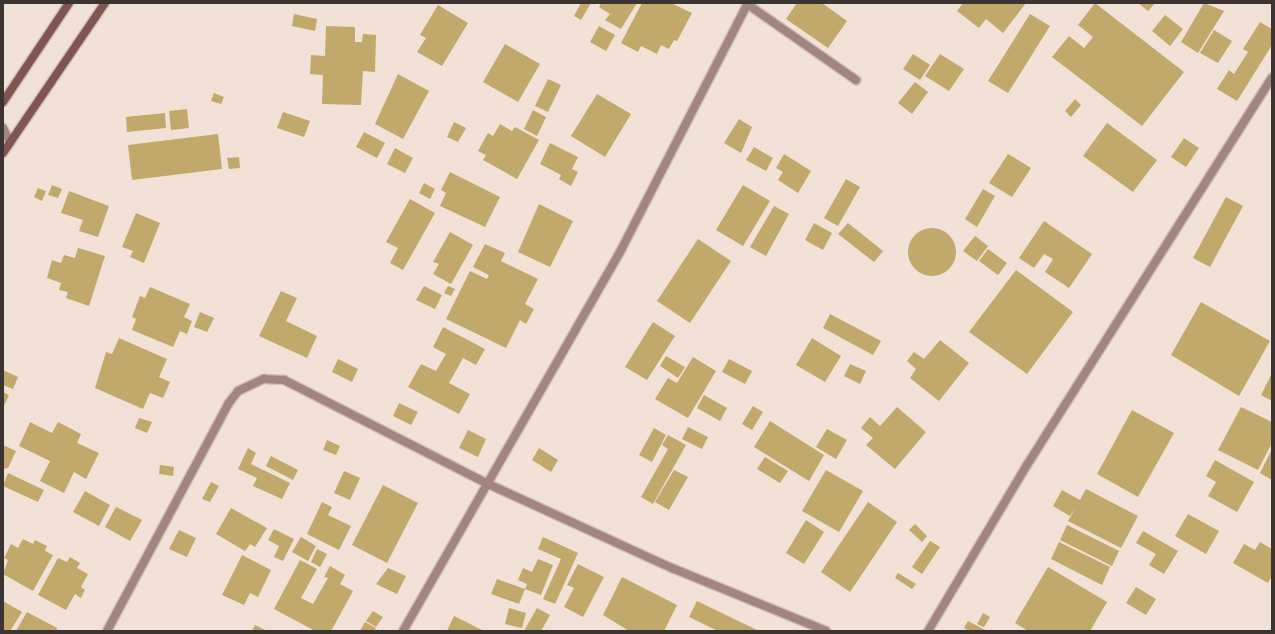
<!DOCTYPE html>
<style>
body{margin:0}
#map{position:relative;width:1275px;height:634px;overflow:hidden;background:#f2e1d6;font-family:Overpass,sans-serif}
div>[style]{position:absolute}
.building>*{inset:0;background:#c0a96b}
.round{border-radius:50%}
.roads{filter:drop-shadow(1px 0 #cdbeb5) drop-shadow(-1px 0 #cdbeb5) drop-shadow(0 1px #cdbeb5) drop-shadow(0 -1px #cdbeb5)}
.street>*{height:8px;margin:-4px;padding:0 4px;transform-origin:4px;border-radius:4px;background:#a28480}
.secondary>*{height:8px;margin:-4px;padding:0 4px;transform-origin:4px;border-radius:4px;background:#805551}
span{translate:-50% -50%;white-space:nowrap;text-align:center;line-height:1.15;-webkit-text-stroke:4px #f2e1d6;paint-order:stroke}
.frame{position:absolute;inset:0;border:4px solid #3b3430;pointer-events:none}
</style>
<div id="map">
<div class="building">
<i style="clip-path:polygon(581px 3px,591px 3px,581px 20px,574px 16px)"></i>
<i style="clip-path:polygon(601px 3px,637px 3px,621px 29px,605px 20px,610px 14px,599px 7px)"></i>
<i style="clip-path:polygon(642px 3px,671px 3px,692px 13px,677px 41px,674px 40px,669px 49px,661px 45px,657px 54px,641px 46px,638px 52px,621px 43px)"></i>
<i style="clip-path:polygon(797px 3px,822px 3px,847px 21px,828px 48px,786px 19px)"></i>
<i style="clip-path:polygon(963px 3px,1026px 3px,1003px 33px,986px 19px,979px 28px,957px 11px)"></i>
<i style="clip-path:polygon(1095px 3px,1184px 72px,1142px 126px,1052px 57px,1069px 36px,1084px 48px,1093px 37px,1078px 25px)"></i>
<i style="clip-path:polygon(1138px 3px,1155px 3px,1148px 11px)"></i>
<i style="clip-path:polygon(1204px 3px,1224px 11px,1198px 53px,1181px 42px)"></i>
<i style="clip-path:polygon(438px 5px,468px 23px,442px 66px,417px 52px,426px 38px,420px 35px)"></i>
<i style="clip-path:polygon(294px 14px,317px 19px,315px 31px,292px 26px)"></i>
<i style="clip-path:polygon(1030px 14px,1050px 26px,1008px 93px,988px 81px)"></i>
<i style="clip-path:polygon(1165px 15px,1183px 29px,1170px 46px,1152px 31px)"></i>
<i style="clip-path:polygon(1260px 22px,1272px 29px,1272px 45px,1237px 101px,1217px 89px,1229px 70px,1234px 74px,1248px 52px,1243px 49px)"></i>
<i style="clip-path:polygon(326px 26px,355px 27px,355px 42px,362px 42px,363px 34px,376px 35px,375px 72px,363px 71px,361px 105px,322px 104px,323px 75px,310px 74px,311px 55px,325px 56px)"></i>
<i style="clip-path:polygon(599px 26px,615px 35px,606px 51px,590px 42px)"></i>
<i style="clip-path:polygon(1214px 30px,1232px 41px,1218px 63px,1200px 53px)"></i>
<i style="clip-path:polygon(505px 44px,540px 64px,518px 102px,483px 82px)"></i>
<i style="clip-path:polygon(913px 54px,930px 65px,920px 80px,903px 69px)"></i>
<i style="clip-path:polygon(940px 54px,964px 69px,949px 91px,925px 76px)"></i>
<i style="clip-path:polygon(398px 74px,429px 91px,403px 139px,375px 124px)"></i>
<i style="clip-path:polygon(548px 79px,561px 85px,548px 112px,535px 106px)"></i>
<i style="clip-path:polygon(915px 82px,928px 92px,912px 114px,898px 103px)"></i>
<i style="clip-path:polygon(214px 93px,224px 97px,221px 104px,211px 101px)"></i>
<i style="clip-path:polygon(597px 94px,631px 114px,605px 157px,571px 136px)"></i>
<i style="clip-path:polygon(1075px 99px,1081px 105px,1071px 117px,1065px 111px)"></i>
<i style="clip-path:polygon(187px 109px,189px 128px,171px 130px,169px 111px)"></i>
<i style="clip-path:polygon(533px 110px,546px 117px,537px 136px,524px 129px)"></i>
<i style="clip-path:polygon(283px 112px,310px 121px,304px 137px,277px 128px)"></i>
<i style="clip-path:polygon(165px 113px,166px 128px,127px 132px,126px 117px)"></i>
<i style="clip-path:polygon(739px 119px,752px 127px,741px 153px,724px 143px)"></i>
<i style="clip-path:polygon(454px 122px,466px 128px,458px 142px,447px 137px)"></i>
<i style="clip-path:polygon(1107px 123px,1157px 160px,1133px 192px,1083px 156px)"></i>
<i style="clip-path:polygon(500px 124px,512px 131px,515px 127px,539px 140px,517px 179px,483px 160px,486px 155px,478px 151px,488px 133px,493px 136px)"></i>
<i style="clip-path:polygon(364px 132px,385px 143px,377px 158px,356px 147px)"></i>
<i style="clip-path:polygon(218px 134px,222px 169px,132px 180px,128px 145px)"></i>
<i style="clip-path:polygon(1184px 138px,1199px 148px,1186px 167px,1171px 157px)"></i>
<i style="clip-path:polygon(550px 143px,578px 157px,572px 169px,578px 172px,571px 186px,559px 179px,561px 175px,540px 164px)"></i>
<i style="clip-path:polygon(754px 147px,773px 158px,766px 171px,746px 160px)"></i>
<i style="clip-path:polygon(395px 148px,413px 158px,405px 173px,387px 164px)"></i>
<i style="clip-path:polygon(784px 154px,811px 171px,798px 193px,778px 180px,783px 172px,776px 168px)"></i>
<i style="clip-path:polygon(1008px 154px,1031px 168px,1012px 197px,989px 183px)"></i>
<i style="clip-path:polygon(239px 157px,240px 168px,229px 169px,227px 158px)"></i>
<i style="clip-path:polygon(450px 172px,500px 197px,485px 227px,440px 206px,446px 193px,441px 190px)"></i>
<i style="clip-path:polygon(846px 179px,860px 187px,838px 226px,824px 218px)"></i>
<i style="clip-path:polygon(424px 183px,435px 189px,430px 199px,419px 193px)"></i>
<i style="clip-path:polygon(52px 185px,62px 189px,58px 198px,48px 195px)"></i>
<i style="clip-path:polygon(743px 185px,770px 201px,743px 246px,716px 230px)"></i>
<i style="clip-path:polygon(38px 188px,46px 191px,42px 201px,34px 197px)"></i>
<i style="clip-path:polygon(983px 189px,995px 196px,977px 227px,965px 219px)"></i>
<i style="clip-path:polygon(69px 191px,109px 206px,98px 237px,79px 231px,83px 220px,61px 213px)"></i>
<i style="clip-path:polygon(1226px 197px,1243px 206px,1210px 267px,1193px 258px)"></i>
<i style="clip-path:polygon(410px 199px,435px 213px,403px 270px,390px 263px,398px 248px,386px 242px)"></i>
<i style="clip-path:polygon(539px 204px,573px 221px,550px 267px,518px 252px)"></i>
<i style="clip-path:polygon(774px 206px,789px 214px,766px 256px,750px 247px)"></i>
<i style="clip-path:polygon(136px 213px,160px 223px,144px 263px,130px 257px,133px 251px,122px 247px)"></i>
<i style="clip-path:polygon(1044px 221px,1092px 254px,1069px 288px,1045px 272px,1053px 259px,1044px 254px,1034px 268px,1019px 258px)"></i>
<i style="clip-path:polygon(814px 223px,832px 233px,823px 250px,805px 240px)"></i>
<i style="clip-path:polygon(848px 223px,883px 251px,874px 262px,838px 234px)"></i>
<i class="round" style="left:908px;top:228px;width:48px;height:48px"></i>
<i style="clip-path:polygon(450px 232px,473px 245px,451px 284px,433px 274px,439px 264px,433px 262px)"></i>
<i style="clip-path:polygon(975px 236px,988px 246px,977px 261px,963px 251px)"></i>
<i style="clip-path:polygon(698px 239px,731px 261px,690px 323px,657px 301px)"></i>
<i style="clip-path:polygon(485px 244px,505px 253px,501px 261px,538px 279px,525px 304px,534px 309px,526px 324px,520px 320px,506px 348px,446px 319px,470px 271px,487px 279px,489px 275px,473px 267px)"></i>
<i style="clip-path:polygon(78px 248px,105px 256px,89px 306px,66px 298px,68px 292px,59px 290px,61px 283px,47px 278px,52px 260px,61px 263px,64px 255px,75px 258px)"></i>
<i style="clip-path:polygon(988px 249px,1007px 263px,998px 275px,979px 261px)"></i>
<i style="clip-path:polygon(1016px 270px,1073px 312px,1027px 374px,969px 332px)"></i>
<i style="clip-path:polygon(424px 286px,442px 295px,435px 309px,416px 300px)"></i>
<i style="clip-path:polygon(448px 286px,455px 289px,451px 296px,444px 293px)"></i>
<i style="clip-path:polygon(150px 287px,190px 304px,184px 317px,192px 321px,187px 334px,180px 331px,173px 347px,132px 330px,136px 319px,132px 317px,140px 296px,145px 298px)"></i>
<i style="clip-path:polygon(281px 291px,297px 298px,286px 321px,317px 336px,307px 358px,259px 336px)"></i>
<i style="clip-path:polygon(1201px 302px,1270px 341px,1239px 396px,1171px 355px)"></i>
<i style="clip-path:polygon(200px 312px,214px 318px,207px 332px,194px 327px)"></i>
<i style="clip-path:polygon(830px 314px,881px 341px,873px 355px,823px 328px)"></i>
<i style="clip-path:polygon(653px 322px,675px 336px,647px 380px,625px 367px)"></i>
<i style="clip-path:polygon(443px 327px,485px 349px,476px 365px,463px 358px,449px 383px,470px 394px,459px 414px,408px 387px,421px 364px,436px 371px,446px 354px,433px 347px)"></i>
<i style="clip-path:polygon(119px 338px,167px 359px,159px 377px,170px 382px,163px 398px,150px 393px,143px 409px,95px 388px,106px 352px,112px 354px)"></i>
<i style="clip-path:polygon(812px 338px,841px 356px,825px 382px,796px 365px)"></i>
<i style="clip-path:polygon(940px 340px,969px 363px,939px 401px,910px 378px,916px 369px,907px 361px,914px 352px,924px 359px)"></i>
<i style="clip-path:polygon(666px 356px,685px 367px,678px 378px,660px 366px)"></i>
<i style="clip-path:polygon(693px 357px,716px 371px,688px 418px,655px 399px,668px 378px,677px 383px)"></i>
<i style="clip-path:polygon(338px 359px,358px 369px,352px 382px,332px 372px)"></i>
<i style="clip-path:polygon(729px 359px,752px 371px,745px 384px,722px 372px)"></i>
<i style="clip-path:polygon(850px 364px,866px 371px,860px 384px,844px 376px)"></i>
<i style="clip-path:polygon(3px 370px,18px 377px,13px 389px,3px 385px)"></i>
<i style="clip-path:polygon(1272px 373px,1272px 401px,1261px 395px)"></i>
<i style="clip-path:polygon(3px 392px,9px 395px,3px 408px)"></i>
<i style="clip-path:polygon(704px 395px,727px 408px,720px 421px,697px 408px)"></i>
<i style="clip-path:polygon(399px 403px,418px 412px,411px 425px,393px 416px)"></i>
<i style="clip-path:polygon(753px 406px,763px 412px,752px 430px,742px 424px)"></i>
<i style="clip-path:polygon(897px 407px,926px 432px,895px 469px,866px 445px,873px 438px,861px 428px,870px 417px,880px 426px)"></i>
<i style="clip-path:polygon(1241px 407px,1272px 422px,1272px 443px,1258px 470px,1218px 450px)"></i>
<i style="clip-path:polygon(1132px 410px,1174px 433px,1138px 497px,1097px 474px)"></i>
<i style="clip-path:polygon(139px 418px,152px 422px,147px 433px,135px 428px)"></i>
<i style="clip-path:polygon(770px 421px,824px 455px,809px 481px,754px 447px)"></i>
<i style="clip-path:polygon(30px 422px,52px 433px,58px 422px,81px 434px,77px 443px,99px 453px,86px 479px,74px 472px,64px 493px,40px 481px,50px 461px,19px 446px)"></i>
<i style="clip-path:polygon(688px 427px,708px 437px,702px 449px,682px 439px)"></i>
<i style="clip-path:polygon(654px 428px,666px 435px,652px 462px,639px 455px)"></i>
<i style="clip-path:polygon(827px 429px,847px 440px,836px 459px,816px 447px)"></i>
<i style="clip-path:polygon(468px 430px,486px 439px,478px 457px,459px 448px)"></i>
<i style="clip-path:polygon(668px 435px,686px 445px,653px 504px,641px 497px,668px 449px,662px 445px)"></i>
<i style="clip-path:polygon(327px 440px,340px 446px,336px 455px,323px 450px)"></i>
<i style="clip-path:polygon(3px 445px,16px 451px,8px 468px,3px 469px)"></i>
<i style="clip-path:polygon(248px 448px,256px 453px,251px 464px,290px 483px,282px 499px,253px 486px,257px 478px,238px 469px)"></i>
<i style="clip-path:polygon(539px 448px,558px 460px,551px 472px,532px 460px)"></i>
<i style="clip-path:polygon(1272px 449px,1272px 480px,1260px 473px)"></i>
<i style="clip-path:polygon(271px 456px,298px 470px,293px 480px,266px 466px)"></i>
<i style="clip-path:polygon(765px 457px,788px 471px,780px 483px,757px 469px)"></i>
<i style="clip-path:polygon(1215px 460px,1254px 482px,1237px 512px,1208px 496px,1216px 482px,1206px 476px)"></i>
<i style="clip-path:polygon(160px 465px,174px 467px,173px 476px,159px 474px)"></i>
<i style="clip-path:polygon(674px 470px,688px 477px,669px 510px,655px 502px)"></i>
<i style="clip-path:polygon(826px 470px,863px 491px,839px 532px,802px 511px)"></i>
<i style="clip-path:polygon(344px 471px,360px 478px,350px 500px,334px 493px)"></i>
<i style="clip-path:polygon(8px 473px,44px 490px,38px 502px,3px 486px)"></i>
<i style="clip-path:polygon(211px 482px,219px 486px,210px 502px,202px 499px)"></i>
<i style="clip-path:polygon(383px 485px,418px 503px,387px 563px,352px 545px)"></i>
<i style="clip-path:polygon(1086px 489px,1138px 516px,1121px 548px,1068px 521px,1076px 507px,1070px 516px,1053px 506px,1062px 490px,1080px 500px)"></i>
<i style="clip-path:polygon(85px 491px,110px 505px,99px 526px,73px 512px)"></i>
<i style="clip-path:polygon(322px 502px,332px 507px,328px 515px,351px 526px,339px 550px,307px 534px)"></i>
<i style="clip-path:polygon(868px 502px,897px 522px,850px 592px,821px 572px)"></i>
<i style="clip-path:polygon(116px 507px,142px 520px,130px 541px,105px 527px)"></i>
<i style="clip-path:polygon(231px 508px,267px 528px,255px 547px,250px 544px,245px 551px,216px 534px)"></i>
<i style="clip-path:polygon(1188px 514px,1219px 531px,1206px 554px,1175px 536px)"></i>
<i style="clip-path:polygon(806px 520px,824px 532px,804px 564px,786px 553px)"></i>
<i style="clip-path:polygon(915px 524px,927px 536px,922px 542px,909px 530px)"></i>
<i style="clip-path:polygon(1067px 525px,1119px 551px,1112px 566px,1060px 540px)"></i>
<i style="clip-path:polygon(274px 529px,294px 539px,283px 561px,274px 557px,279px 546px,268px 540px)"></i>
<i style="clip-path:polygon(179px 530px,196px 538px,187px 557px,169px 549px)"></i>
<i style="clip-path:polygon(1143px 531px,1178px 551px,1164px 574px,1149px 565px,1156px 554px,1136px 543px)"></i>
<i style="clip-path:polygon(301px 537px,316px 546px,308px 561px,292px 552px)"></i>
<i style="clip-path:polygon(543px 537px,578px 553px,555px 604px,543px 599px,561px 559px,538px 549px)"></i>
<i style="clip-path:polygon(23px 539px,33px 544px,35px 540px,47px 546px,45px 551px,53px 555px,33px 591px,3px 574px,8px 560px,4px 558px,11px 544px,18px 548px)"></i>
<i style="clip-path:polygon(930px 541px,940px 547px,922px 574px,912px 567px)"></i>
<i style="clip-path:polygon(1059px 542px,1110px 567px,1102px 585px,1051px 559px)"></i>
<i style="clip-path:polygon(1260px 542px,1272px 549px,1272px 576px,1268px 583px,1233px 563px,1244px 544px,1255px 550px)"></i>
<i style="clip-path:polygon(317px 549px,327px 554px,320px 567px,311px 562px)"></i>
<i style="clip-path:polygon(242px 555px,271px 570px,258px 597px,250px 593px,244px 605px,222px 595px)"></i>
<i style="clip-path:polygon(70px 557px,80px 563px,77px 568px,88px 574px,81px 587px,85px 590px,81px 598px,75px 594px,66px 610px,38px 595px,58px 558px,67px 562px)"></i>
<i style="clip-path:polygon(538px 559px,553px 565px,541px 595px,525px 589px,527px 584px,518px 580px,523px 568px,532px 572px)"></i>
<i style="clip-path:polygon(300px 560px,317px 569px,301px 598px,313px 604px,328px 578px,324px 577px,330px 566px,345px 575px,340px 584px,353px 591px,331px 631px,315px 631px,274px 609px)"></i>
<i style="clip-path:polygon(578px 564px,604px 577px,583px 617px,564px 607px,574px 588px,567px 585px)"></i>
<i style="clip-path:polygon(1048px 567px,1107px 602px,1090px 631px,1028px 631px,1015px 623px)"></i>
<i style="clip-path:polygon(388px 568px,406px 576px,397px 594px,376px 584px)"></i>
<i style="clip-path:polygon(898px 573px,916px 584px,912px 589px,895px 578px)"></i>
<i style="clip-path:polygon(622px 577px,677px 605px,664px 631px,629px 631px,603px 615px)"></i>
<i style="clip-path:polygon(497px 579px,525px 589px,519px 604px,491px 594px)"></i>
<i style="clip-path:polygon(1136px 587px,1156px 599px,1146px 615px,1126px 603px)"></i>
<i style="clip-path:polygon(3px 601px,22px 612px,10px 631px,3px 631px)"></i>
<i style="clip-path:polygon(697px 601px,759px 631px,718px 631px,689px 617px)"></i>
<i style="clip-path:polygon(509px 608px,526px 613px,522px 628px,505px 624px)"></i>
<i style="clip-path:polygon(537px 608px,550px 615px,541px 631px,524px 631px)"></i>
<i style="clip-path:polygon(373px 611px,383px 617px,376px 627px,366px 621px)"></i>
<i style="clip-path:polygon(27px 612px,57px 628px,56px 631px,16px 631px)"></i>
<i style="clip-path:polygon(983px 613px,990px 617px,984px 627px,977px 624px)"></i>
<i style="clip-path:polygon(454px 616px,484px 631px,447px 631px)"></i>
<i style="clip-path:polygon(968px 621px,987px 631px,969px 631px,964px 628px)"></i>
<i style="clip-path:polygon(365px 622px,376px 628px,374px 631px,360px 631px)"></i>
<i style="clip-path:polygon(255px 625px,267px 631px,252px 631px)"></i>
</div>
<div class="roads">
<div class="street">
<i style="left:747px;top:4px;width:133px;rotate:34.9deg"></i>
<i style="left:3px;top:128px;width:16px;rotate:63deg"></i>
<i style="left:107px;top:631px;width:257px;rotate:-61.9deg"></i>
<i style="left:228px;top:404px;width:16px;rotate:-52deg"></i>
<i style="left:238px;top:391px;width:29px;rotate:-25deg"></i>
<i style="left:264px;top:379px;width:20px;rotate:3deg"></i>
<i style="left:284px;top:380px;width:227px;rotate:27deg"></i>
<i style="left:486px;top:483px;width:205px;rotate:24.6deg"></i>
<i style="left:672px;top:568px;width:166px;rotate:22.2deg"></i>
<i style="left:403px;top:631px;width:439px;rotate:-60.2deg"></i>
<i style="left:621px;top:250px;width:278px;rotate:-62.8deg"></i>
<i style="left:928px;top:631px;width:193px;rotate:-59.2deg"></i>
<i style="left:1027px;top:465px;width:458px;rotate:-57.7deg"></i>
</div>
<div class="secondary">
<i style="left:3px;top:102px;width:119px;rotate:-56.3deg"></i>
<i style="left:3px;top:153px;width:181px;rotate:-55.8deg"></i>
</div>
</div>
<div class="frame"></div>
</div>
